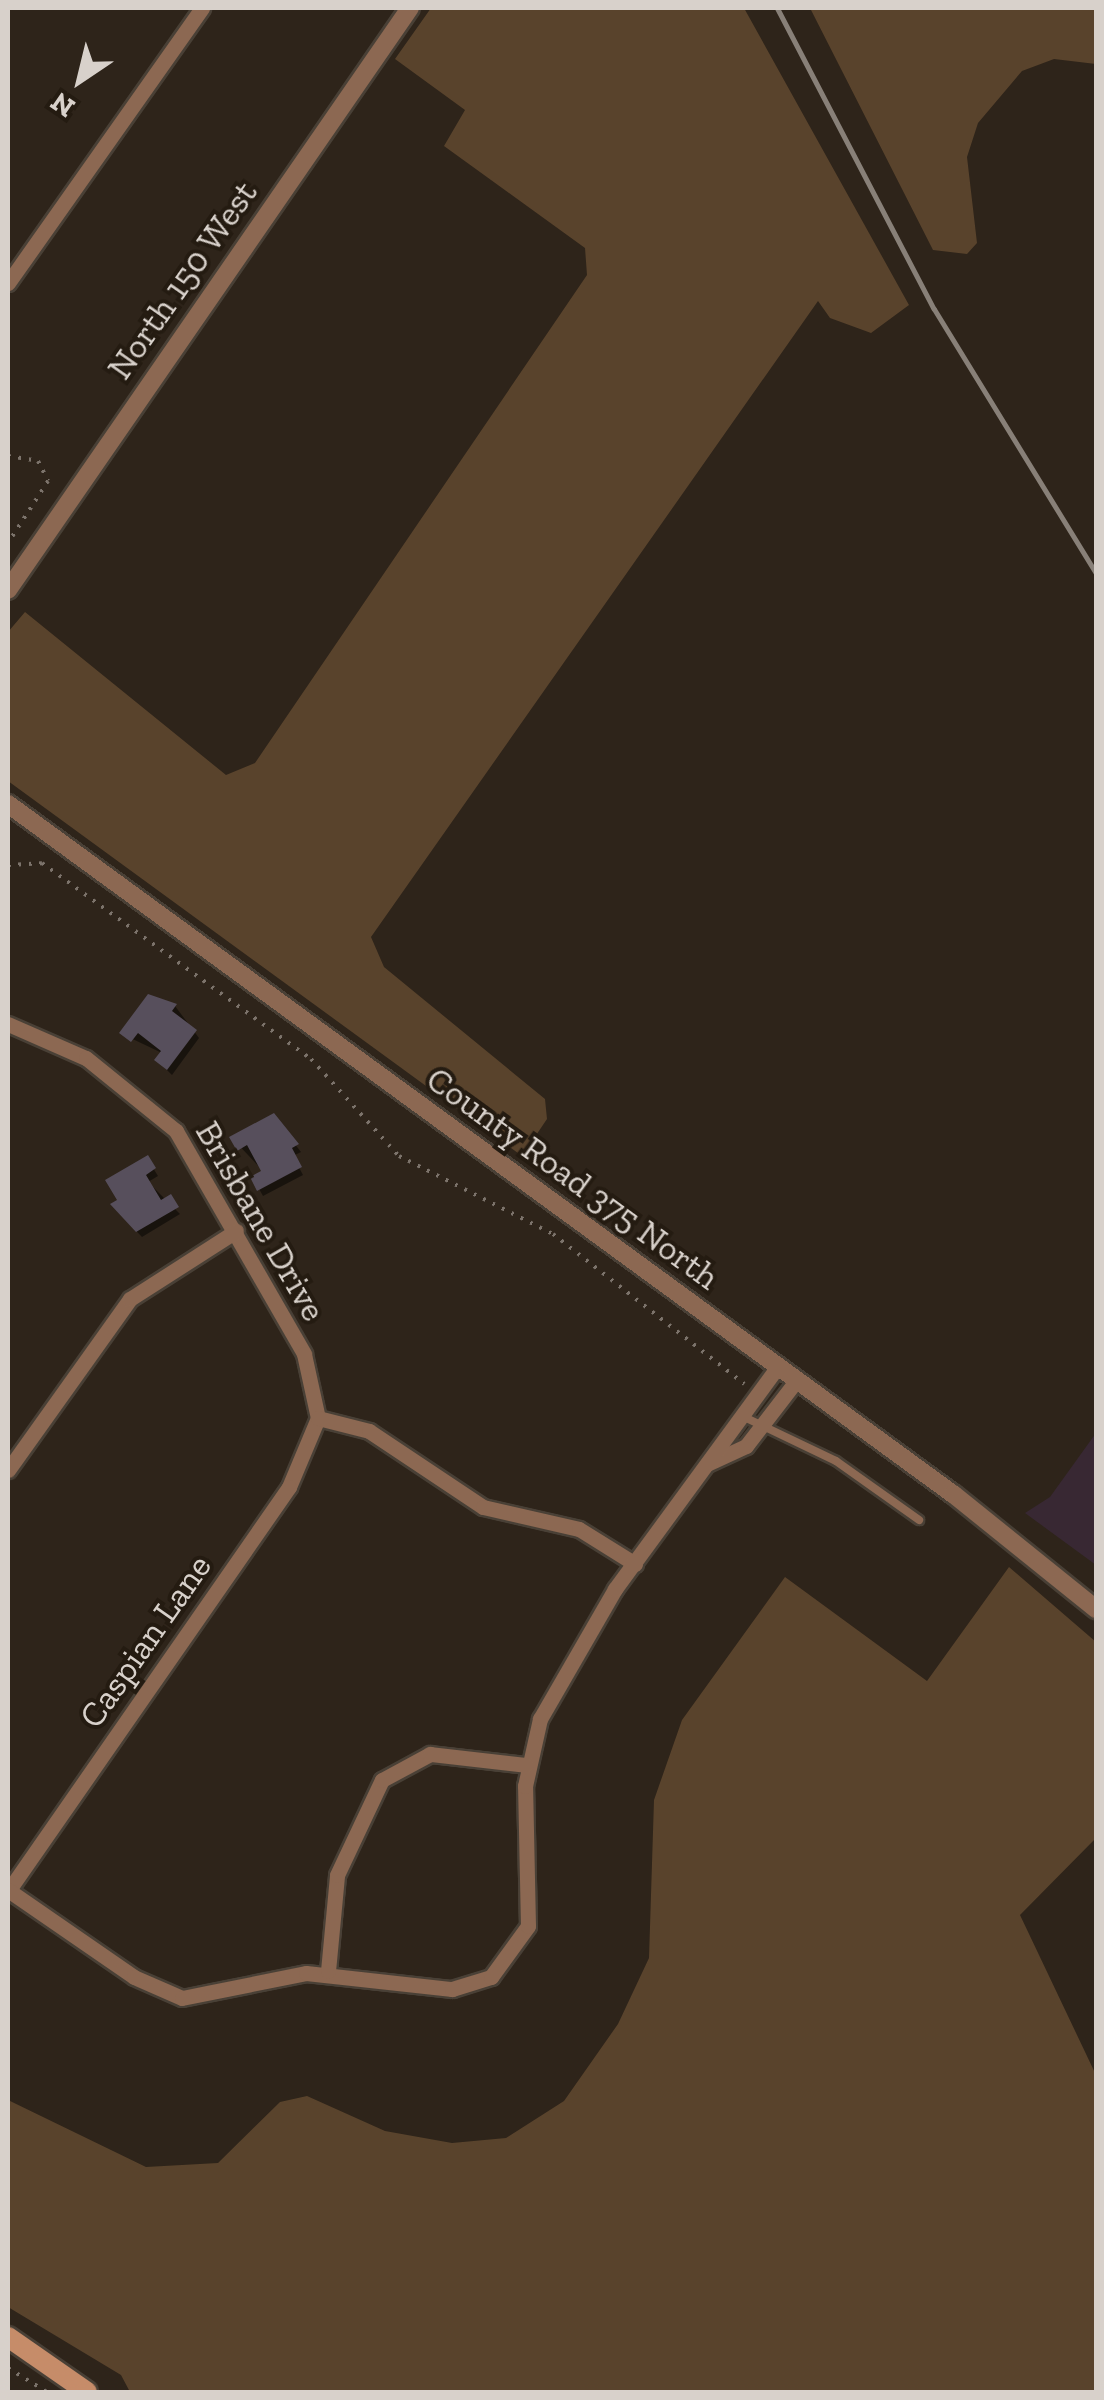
<!DOCTYPE html>
<style>
body{margin:0}
#map{position:relative;width:1104px;height:2400px;overflow:hidden;background:#2e241a;font-family:"Zilla Slab",serif}
div>[style]{position:absolute}
.industrial>*{inset:0;background:#382833}
.green>*{inset:0;background:#59432c}
.shadow>*{inset:0;background:#0007}
.building>*{inset:0;background:#574f5c}
.path>*{height:4px;margin-top:-2px;transform-origin:0;background:repeating-linear-gradient(90deg,#7c736b 0 2.5px,transparent 0 10.5px)}
.roads{filter:drop-shadow(2px 0 #494036) drop-shadow(-2px 0 #494036) drop-shadow(0 2px #494036) drop-shadow(0 -2px #494036)}
.service>*{height:8px;margin:-4px;padding:0 4px;transform-origin:4px;border-radius:4px;background:#8c6852}
.minor>*{height:15px;margin:-7.5px;padding:0 7.5px;transform-origin:7.5px;border-radius:7.5px;background:#8c6852}
.tertiary>*{height:18px;margin:-9px;padding:0 9px;transform-origin:9px;border-radius:9px;background:#8c6852}
.secondary>*{height:20px;margin:-10px;padding:0 10px;transform-origin:10px;border-radius:10px;background:#c68c69}
.rail>*{height:5px;margin:-2.5px;padding:0 2.5px;transform-origin:2.5px;border-radius:2.5px;background:#888078}
span{translate:-50% -50%;white-space:nowrap;text-align:center;line-height:1.15;-webkit-text-stroke:8px #241b11;paint-order:stroke}
.street-label{font-size:35px;color:#d8d1cb}
.frame{position:absolute;inset:0;border:10px solid #d8d1cb;pointer-events:none}
.north{position:absolute;left:30px;top:30px;width:100px;height:100px;-webkit-text-stroke:8px #241b11;paint-order:stroke;rotate:215deg;font-size:28px;font-weight:700;line-height:40px;text-align:center;color:#d8d1cb}
.north::after{content:'';display:block;margin:auto;width:35px;height:45px;background:#d8d1cb;clip-path:polygon(50% 0,100% 100%,50% 72%,0 100%)}
</style>
<div id="map">
<div class="industrial">
<i style="clip-path:polygon(1096px 1433px,1096px 1565px,1025px 1513px,1050px 1497px)"></i>
</div>
<div class="green">
<i style="clip-path:polygon(431px 8px,744px 8px,909px 305px,871px 333px,830px 318px,818px 301px,371px 937px,384px 967px,545px 1099px,547px 1119px,522px 1156px,8px 781px,8px 632px,25px 612px,226px 775px,255px 763px,587px 275px,585px 248px,444px 146px,465px 110px,395px 59px)"></i>
<i style="clip-path:polygon(810px 8px,1096px 8px,1096px 64px,1054px 59px,1022px 71px,978px 123px,967px 157px,977px 243px,967px 254px,933px 250px)"></i>
<i style="clip-path:polygon(1009px 1567px,1096px 1642px,1096px 1838px,1020px 1915px,1096px 2075px,1096px 2392px,130px 2392px,121px 2375px,8px 2307px,8px 2100px,146px 2167px,218px 2163px,280px 2102px,307px 2096px,385px 2131px,452px 2143px,506px 2138px,564px 2101px,618px 2024px,649px 1958px,654px 1800px,682px 1720px,785px 1577px,927px 1681px)"></i>
</div>
<div class="shadow">
<i style="clip-path:polygon(149px 997px,175px 1006px,199px 1038px,172px 1075px,157px 1060px,162px 1053px,122px 1034px)"></i>
<i style="clip-path:polygon(273px 1116px,301px 1152px,293px 1156px,303px 1175px,263px 1196px,253px 1178px,264px 1172px,232px 1138px)"></i>
<i style="clip-path:polygon(147px 1158px,158px 1176px,148px 1182px,180px 1214px,142px 1237px,117px 1211px)"></i>
</div>
<div class="building">
<i style="clip-path:polygon(148px 994px,177px 1004px,172px 1011px,197px 1030px,167px 1070px,154px 1060px,161px 1051px,138px 1033px,131px 1042px,119px 1033px)"></i>
<i style="clip-path:polygon(274px 1113px,299px 1144px,292px 1148px,302px 1167px,257px 1191px,250px 1177px,261px 1171px,247px 1145px,237px 1151px,229px 1137px)"></i>
<i style="clip-path:polygon(148px 1155px,156px 1168px,146px 1175px,161px 1200px,171px 1194px,179px 1207px,136px 1232px,110px 1204px,117px 1200px,105px 1180px)"></i>
</div>
<div class="path">
<i style="left:8px;top:456px;width:30px;rotate:9deg"></i>
<i style="left:38px;top:461px;width:22px;rotate:63deg"></i>
<i style="left:48px;top:481px;width:74px;rotate:122.8deg"></i>
<i style="left:8px;top:865px;width:34px;rotate:-3deg"></i>
<i style="left:42px;top:863px;width:333px;rotate:36.1deg"></i>
<i style="left:311px;top:1059px;width:131px;rotate:47.8deg"></i>
<i style="left:399px;top:1156px;width:173px;rotate:26.9deg"></i>
<i style="left:553px;top:1234px;width:243px;rotate:38.1deg"></i>
<i style="left:8px;top:2368px;width:46px;rotate:31.6deg"></i>
</div>
<div class="roads">
<div class="service">
<i style="left:742px;top:1416px;width:104px;rotate:25.6deg"></i>
<i style="left:836px;top:1461px;width:102px;rotate:35.4deg"></i>
</div>
<div class="minor">
<i style="left:8px;top:283px;width:337px;rotate:-54.8deg"></i>
<i style="left:8px;top:1024px;width:85px;rotate:23.6deg"></i>
<i style="left:86px;top:1058px;width:116px;rotate:39deg"></i>
<i style="left:176px;top:1131px;width:257px;rotate:60.1deg"></i>
<i style="left:304px;top:1354px;width:66px;rotate:77.7deg"></i>
<i style="left:318px;top:1418px;width:75px;rotate:112.8deg"></i>
<i style="left:289px;top:1487px;width:493px;rotate:124.8deg"></i>
<i style="left:318px;top:1418px;width:53px;rotate:14.3deg"></i>
<i style="left:369px;top:1431px;width:137px;rotate:33.7deg"></i>
<i style="left:483px;top:1507px;width:98px;rotate:12.9deg"></i>
<i style="left:579px;top:1529px;width:66px;rotate:32deg"></i>
<i style="left:707px;top:1464px;width:43px;rotate:-24.8deg"></i>
<i style="left:746px;top:1446px;width:82px;rotate:-52.4deg"></i>
<i style="left:8px;top:1470px;width:210px;rotate:-54.5deg"></i>
<i style="left:130px;top:1299px;width:126px;rotate:-32.7deg"></i>
<i style="left:8px;top:1890px;width:153px;rotate:34.6deg"></i>
<i style="left:134px;top:1977px;width:52px;rotate:23.6deg"></i>
<i style="left:182px;top:1998px;width:126px;rotate:-11.4deg"></i>
<i style="left:306px;top:1973px;width:147px;rotate:6.3deg"></i>
<i style="left:452px;top:1989px;width:41px;rotate:-17.1deg"></i>
<i style="left:491px;top:1977px;width:63px;rotate:-54deg"></i>
<i style="left:528px;top:1926px;width:140px;rotate:-91.2deg"></i>
<i style="left:525px;top:1786px;width:69px;rotate:-77.4deg"></i>
<i style="left:540px;top:1719px;width:150px;rotate:-60deg"></i>
<i style="left:615px;top:1589px;width:274px;rotate:-53.8deg"></i>
<i style="left:328px;top:1971px;width:96px;rotate:-84.6deg"></i>
<i style="left:337px;top:1875px;width:105px;rotate:-64.7deg"></i>
<i style="left:382px;top:1780px;width:55px;rotate:-28.4deg"></i>
<i style="left:430px;top:1754px;width:97px;rotate:6.5deg"></i>
</div>
<div class="tertiary">
<i style="left:8px;top:590px;width:707px;rotate:-55.37deg"></i>
<i style="left:8px;top:804px;width:1170px;rotate:36.14deg"></i>
<i style="left:953px;top:1494px;width:184px;rotate:38.8deg"></i>
</div>
<div class="secondary">
<i style="left:8px;top:2337px;width:96px;rotate:34.8deg"></i>
</div>
</div>
<div class="rail">
<i style="left:777px;top:8px;width:339px;rotate:62.5deg"></i>
<i style="left:934px;top:309px;width:310px;rotate:58.5deg"></i>
</div>
<div class="street-label">
<span style="left:182px;top:280px;rotate:-55deg">North 150 West</span>
<span style="left:573px;top:1178px;rotate:36deg">County Road 375 North</span>
<span style="left:261px;top:1221px;rotate:60deg">Brisbane Drive</span>
<span style="left:145px;top:1641px;rotate:-55deg">Caspian Lane</span>
</div>
<div class="frame"></div>
<div class="north">N</div>
</div>
